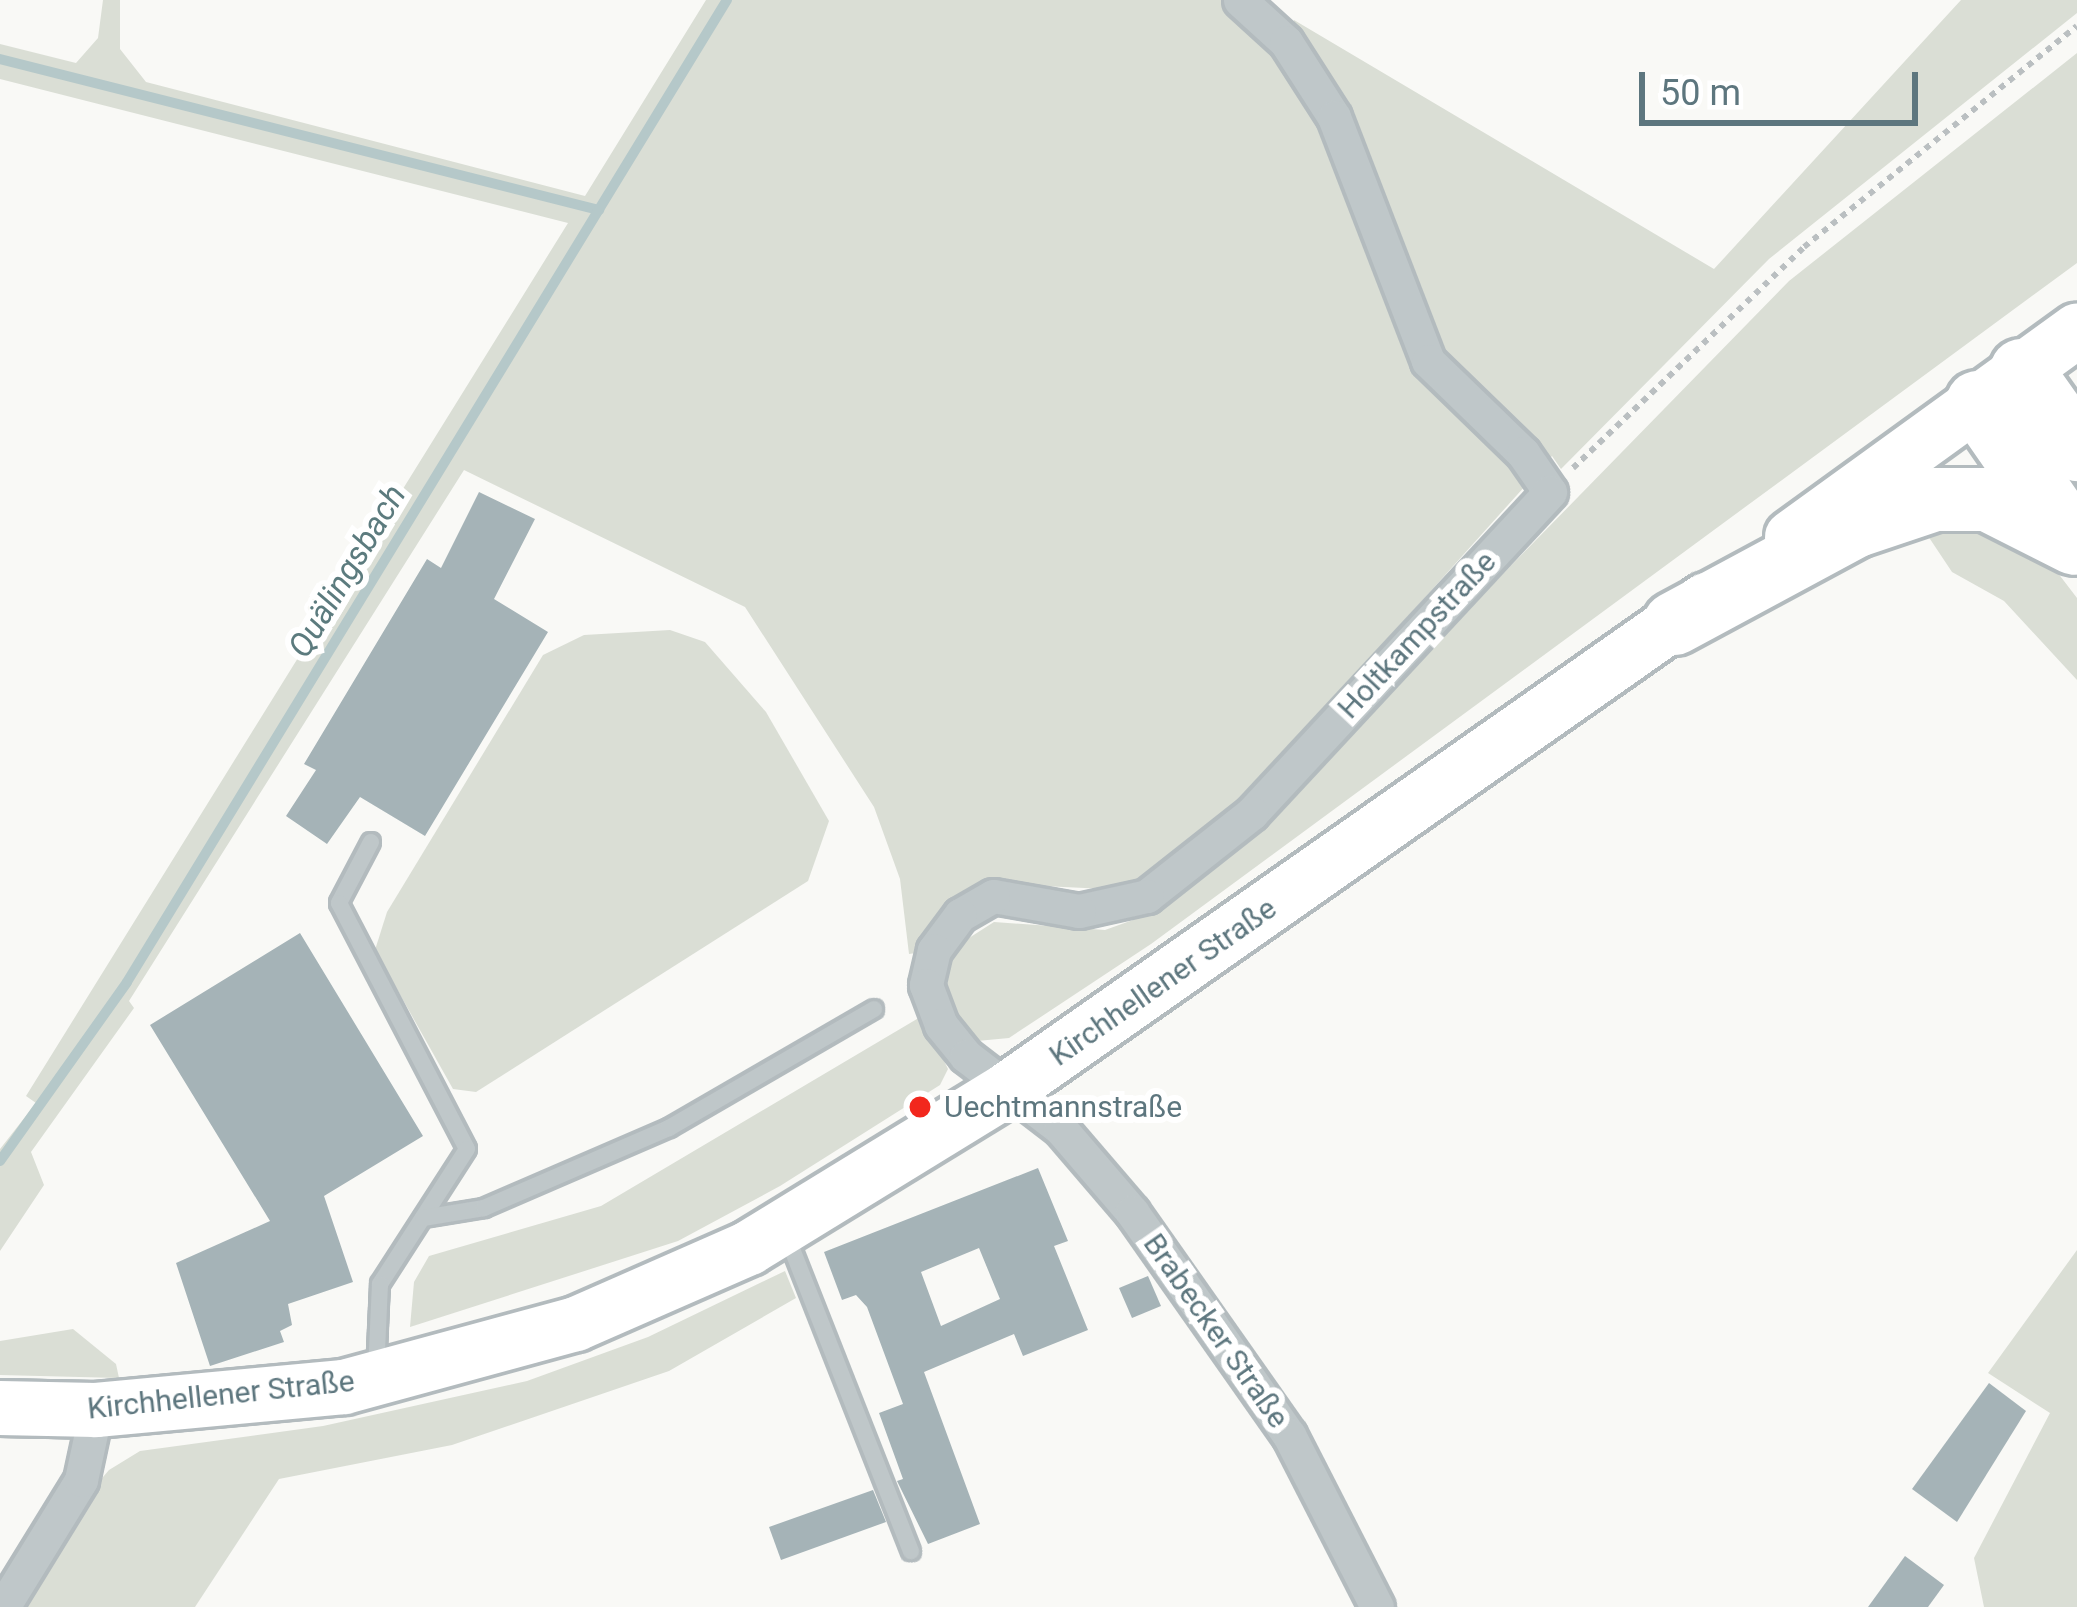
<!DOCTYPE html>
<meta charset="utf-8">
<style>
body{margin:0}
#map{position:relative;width:2077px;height:1607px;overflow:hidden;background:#f9f9f6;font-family:Roboto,sans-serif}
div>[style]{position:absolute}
.green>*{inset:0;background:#daded5}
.stream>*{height:10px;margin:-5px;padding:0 5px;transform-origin:5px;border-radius:5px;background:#b5c8c9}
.building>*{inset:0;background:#a5b3b7}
.path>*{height:6px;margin-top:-3px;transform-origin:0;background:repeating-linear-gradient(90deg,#babfc1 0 6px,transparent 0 12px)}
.roads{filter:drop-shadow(3px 0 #b3bbbe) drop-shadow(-3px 0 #b3bbbe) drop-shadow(0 3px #b3bbbe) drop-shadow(0 -3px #b3bbbe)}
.lane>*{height:16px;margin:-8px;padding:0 8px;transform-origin:8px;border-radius:8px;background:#bfc7c9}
.street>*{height:33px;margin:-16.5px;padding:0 16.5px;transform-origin:16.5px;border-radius:16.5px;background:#bfc7c9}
.primary>*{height:54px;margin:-27px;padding:0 27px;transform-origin:27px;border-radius:27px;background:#fff}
.highway>*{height:63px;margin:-31.5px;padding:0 31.5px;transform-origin:31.5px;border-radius:31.5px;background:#fff}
.dots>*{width:33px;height:33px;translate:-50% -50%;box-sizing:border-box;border:6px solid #fff;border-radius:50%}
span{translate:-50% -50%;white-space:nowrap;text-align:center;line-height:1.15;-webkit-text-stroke:12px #fff;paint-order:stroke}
.street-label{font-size:30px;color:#5d767e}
.poi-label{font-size:30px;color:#5d767e}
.left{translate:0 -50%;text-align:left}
.water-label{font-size:33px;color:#5c7b7e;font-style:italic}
.scale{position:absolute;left:1639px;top:72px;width:279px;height:54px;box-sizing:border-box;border:6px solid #5d767e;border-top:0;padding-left:15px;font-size:36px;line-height:42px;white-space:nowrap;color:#5d767e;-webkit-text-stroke:9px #fff;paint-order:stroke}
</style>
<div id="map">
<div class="green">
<i style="clip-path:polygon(103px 0,120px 0,120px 49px,146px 82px,585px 196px,706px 0,1222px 0,1294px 78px,1351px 180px,1371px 160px,1338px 92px,1290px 29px,1294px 20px,1714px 269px,1961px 0,2077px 0,2077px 13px,1769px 259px,1561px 469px,1552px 456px,1217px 829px,1127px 890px,980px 883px,939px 911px,916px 953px,909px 954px,900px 879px,874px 807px,745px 607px,464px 470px,129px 1001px,134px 1008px,31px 1152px,44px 1185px,0 1251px,0 1149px,36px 1103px,26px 1096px,568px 223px,0 79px,0 44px,76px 63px,98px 38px)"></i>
<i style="clip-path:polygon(2077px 53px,2077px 263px,1151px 944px,1009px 1038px,977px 1041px,960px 1027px,945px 981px,945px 961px,958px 945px,994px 922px,1105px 930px,1158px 911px,1243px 840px,1789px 281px)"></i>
<i style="clip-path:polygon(1980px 520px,2051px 564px,2077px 598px,2077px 680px,2004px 601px,1952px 572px,1920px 524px)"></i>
<i style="clip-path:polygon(670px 630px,705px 642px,766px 712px,829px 821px,808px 881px,476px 1092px,453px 1089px,375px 950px,387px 912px,543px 655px,584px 635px)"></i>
<i style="clip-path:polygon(922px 1016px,948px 1069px,940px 1085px,780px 1186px,678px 1241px,410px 1327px,414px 1282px,429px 1256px,601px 1206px)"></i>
<i style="clip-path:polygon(2077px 1250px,2077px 1607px,1984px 1607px,1974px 1558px,2050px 1413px,1988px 1373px)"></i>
<i style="clip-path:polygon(785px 1271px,796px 1298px,669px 1371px,452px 1445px,279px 1479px,195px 1607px,17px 1607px,79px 1505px,109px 1470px,140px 1451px,323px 1426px,527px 1381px,648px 1337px)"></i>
<i style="clip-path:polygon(73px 1329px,116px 1364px,119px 1378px,0 1375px,0 1341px)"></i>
</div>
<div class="stream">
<i style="left:0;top:59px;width:618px;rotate:14.15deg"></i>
<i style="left:0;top:1161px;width:219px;rotate:-54.6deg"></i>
<i style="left:127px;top:982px;width:1151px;rotate:-58.58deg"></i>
</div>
<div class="building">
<i style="clip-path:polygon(479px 492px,535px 519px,494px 599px,548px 632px,425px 836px,360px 797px,327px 844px,286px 816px,316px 770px,304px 764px,427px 559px,441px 568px)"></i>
<i style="clip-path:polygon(300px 933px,423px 1136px,324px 1196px,353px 1282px,288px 1304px,292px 1325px,280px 1331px,284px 1342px,210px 1366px,176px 1263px,270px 1221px,150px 1025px)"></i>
<i style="clip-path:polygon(evenodd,1038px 1168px,1068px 1241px,1054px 1246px,1088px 1330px,1023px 1356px,1014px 1334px,924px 1372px,980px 1524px,928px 1544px,897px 1481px,903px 1479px,879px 1413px,903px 1404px,867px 1307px,856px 1295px,842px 1300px,824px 1252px,1038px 1168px,979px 1248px,1000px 1299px,941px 1326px,921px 1272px,979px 1248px)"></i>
<i style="clip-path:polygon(1148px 1276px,1161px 1306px,1132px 1318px,1119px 1288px)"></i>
<i style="clip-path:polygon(1989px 1383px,2026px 1411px,1957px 1522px,1912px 1489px)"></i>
<i style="clip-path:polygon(873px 1490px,886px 1522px,781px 1560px,769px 1527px)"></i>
<i style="clip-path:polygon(1905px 1556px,1944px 1585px,1928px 1607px,1868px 1607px)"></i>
</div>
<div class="path">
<i style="left:1573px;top:468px;width:320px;rotate:-43.7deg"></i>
<i style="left:1804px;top:247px;width:351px;rotate:-39deg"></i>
</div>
<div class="roads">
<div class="lane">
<i style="left:371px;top:842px;width:69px;rotate:117.7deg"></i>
<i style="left:339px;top:903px;width:277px;rotate:62.5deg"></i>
<i style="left:467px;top:1149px;width:161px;rotate:122.8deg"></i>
<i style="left:380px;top:1284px;width:88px;rotate:92.6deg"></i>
<i style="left:423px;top:1218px;width:62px;rotate:-9.3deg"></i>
<i style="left:484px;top:1208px;width:202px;rotate:-23.4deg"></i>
<i style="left:669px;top:1128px;width:237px;rotate:-30.1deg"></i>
<i style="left:786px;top:1234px;width:341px;rotate:68.5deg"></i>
</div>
<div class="street">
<i style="left:1240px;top:0;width:62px;rotate:42.4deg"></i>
<i style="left:1286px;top:42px;width:89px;rotate:57.4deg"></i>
<i style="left:1334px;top:117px;width:261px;rotate:68.9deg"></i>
<i style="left:1428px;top:361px;width:132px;rotate:44.1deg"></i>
<i style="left:1523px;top:453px;width:47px;rotate:55.3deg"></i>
<i style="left:1550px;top:492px;width:438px;rotate:132.9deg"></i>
<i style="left:1252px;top:813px;width:134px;rotate:141.7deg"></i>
<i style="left:1147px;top:896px;width:70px;rotate:167.6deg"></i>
<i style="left:1079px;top:911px;width:87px;rotate:-170.1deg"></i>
<i style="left:993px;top:896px;width:38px;rotate:150deg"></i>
<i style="left:960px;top:915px;width:44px;rotate:126.6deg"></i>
<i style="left:934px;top:950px;width:36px;rotate:103deg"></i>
<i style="left:926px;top:985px;width:43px;rotate:69.4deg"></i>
<i style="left:941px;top:1025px;width:40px;rotate:51deg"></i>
<i style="left:966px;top:1056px;width:118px;rotate:37.5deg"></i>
<i style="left:1060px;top:1128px;width:111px;rotate:49.4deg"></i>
<i style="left:1132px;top:1212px;width:273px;rotate:54.9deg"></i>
<i style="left:1289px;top:1435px;width:193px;rotate:62.9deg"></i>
<i style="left:3px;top:1607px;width:149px;rotate:-58.4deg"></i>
<i style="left:81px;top:1480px;width:72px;rotate:-77.9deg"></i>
</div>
<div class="primary">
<i style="left:1792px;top:537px;width:352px;rotate:-35.9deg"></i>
<i style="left:0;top:1408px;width:96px;rotate:1.2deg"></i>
<i style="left:96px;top:1410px;width:249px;rotate:-5.3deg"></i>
<i style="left:344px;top:1387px;width:240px;rotate:-15.2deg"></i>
<i style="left:576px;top:1324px;width:189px;rotate:-23.7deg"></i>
<i style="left:749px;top:1248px;width:304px;rotate:-31.5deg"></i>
<i style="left:1008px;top:1089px;width:852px;rotate:-35.01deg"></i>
</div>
<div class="highway">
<i style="left:2021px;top:370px;width:97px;rotate:54.7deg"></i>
<i style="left:1977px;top:402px;width:162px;rotate:55.3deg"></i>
<i style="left:1674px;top:623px;width:204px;rotate:-28.3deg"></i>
<i style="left:1854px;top:526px;width:84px;rotate:-18.6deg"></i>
<i style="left:1934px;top:499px;width:53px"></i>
<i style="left:1987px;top:499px;width:97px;rotate:26.8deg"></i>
</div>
</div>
<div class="dots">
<i style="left:920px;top:1107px;background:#f2271d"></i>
</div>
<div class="street-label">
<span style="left:1417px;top:635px;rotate:-47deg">Holtkampstraße</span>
<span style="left:1163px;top:982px;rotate:-35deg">Kirchhellener Straße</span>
<span style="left:1216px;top:1331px;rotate:55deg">Brabecker Straße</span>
<span style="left:221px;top:1395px;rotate:-6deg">Kirchhellener Straße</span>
</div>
<div class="poi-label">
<span class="left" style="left:944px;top:1107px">Uechtmannstraße</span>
</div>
<div class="water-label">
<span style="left:347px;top:571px;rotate:-59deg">Quälingsbach</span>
</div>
<div class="scale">50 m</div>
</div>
